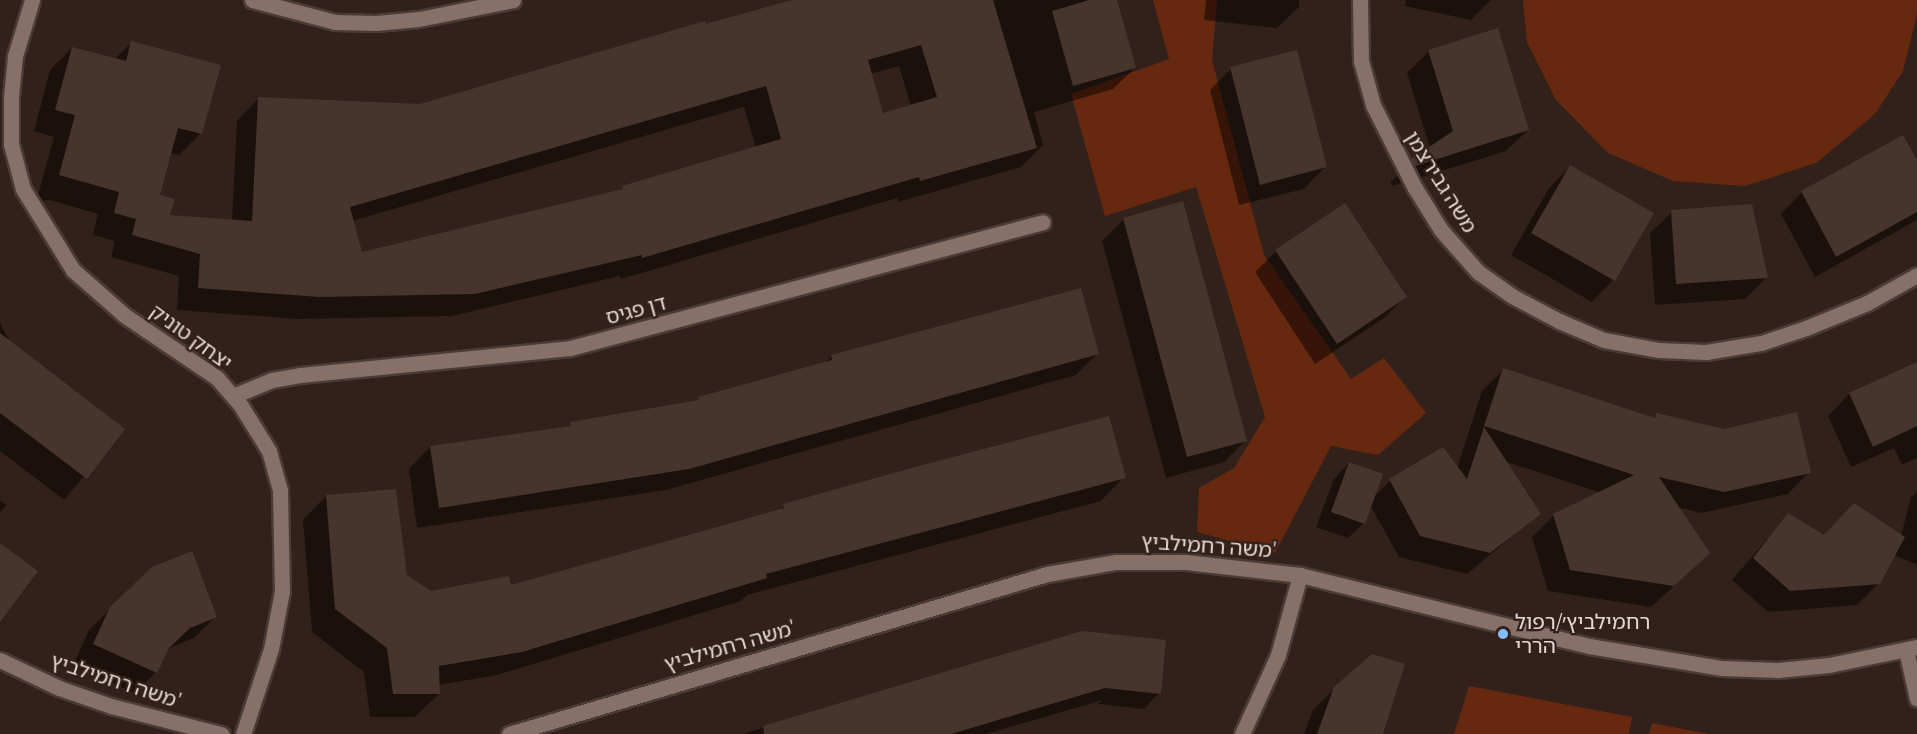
<!DOCTYPE html>
<meta charset="utf-8">
<style>
body{margin:0}
#map{position:relative;width:1917px;height:734px;overflow:hidden;background:#32211a;font-family:Bitter,"Noto Sans Hebrew",serif}
div>[style]{position:absolute}
.green>*{inset:0;background:#662910}
.shadow>*{inset:0;background:#0007}
.building>*{inset:0;background:#47342d}
.roads{filter:drop-shadow(2px 0 #4a3b37) drop-shadow(-2px 0 #4a3b37) drop-shadow(0 2px #4a3b37) drop-shadow(0 -2px #4a3b37)}
.minor>*{height:15px;margin:-7.5px;padding:0 7.5px;transform-origin:7.5px;border-radius:7.5px;background:#867068}
.dots>*{width:16px;height:16px;translate:-50% -50%;box-sizing:border-box;border:3px solid #32211a;border-radius:50%}
span{translate:-50% -50%;white-space:nowrap;text-align:center;line-height:1.15;-webkit-text-stroke:4.5px #32211a;paint-order:stroke}
.street-label{font-size:21px;color:#e5d8d4}
.poi-label{font-size:21px;color:#e5d8d4}
.left{translate:0 -50%;text-align:left}
</style>
<div id="map">
<div class="green">
<i style="clip-path:polygon(1153px 0,1217px 0,1212px 60px,1264px 255px,1351px 379px,1384px 358px,1426px 413px,1378px 455px,1331px 446px,1275px 553px,1197px 532px,1199px 488px,1234px 468px,1265px 417px,1196px 187px,1105px 216px,1071px 94px,1169px 59px)"></i>
<i style="clip-path:polygon(1523px 0,1917px 0,1917px 14px,1903px 71px,1875px 114px,1816px 163px,1745px 186px,1673px 181px,1608px 153px,1556px 100px,1527px 42px)"></i>
<i style="clip-path:polygon(1469px 686px,1632px 717px,1629px 734px,1454px 734px)"></i>
<i style="clip-path:polygon(1652px 723px,1709px 734px,1649px 734px)"></i>
</div>
<div class="shadow">
<i style="clip-path:polygon(evenodd,798px 0,1116px 0,1135px 68px,1113px 89px,1034px 112px,1043px 145px,1021px 167px,898px 202px,897px 198px,621px 279px,620px 276px,452px 316px,297px 319px,177px 310px,179px 276px,111px 257px,115px 241px,93px 235px,98px 214px,50px 200px,36px 202px,54px 137px,34px 131px,50px 70px,72px 48px,114px 60px,132px 42px,201px 133px,179px 155px,170px 153px,158px 197px,169px 216px,232px 221px,237px 121px,259px 98px,420px 106px,798px 0,899px 66px,911px 106px,882px 114px,871px 74px,899px 66px,798px 0,744px 107px,756px 148px,619px 191px,361px 253px,352px 221px,744px 107px)"></i>
<i style="clip-path:polygon(1206px 0,1299px 0,1299px 7px,1277px 28px,1204px 20px)"></i>
<i style="clip-path:polygon(1406px 0,1491px 0,1471px 20px,1405px 6px)"></i>
<i style="clip-path:polygon(1429px 51px,1528px 130px,1506px 151px,1393px 186px,1390px 182px,1430px 148px,1407px 73px)"></i>
<i style="clip-path:polygon(1231px 69px,1325px 167px,1304px 189px,1239px 205px,1210px 90px)"></i>
<i style="clip-path:polygon(1917px 163px,1917px 220px,1815px 277px,1781px 214px,1802px 192px)"></i>
<i style="clip-path:polygon(1571px 166px,1613px 280px,1592px 302px,1511px 255px,1549px 188px)"></i>
<i style="clip-path:polygon(1672px 212px,1766px 278px,1745px 299px,1655px 305px,1650px 233px)"></i>
<i style="clip-path:polygon(1124px 219px,1245px 441px,1224px 462px,1166px 478px,1102px 241px)"></i>
<i style="clip-path:polygon(1276px 251px,1405px 297px,1384px 318px,1315px 364px,1255px 272px)"></i>
<i style="clip-path:polygon(0 323px,8px 339px,0 347px)"></i>
<i style="clip-path:polygon(1098px 353px,1076px 375px,666px 490px,417px 528px,409px 469px,430px 447px,567px 428px,571px 424px,695px 402px,825px 363px,832px 356px)"></i>
<i style="clip-path:polygon(1917px 364px,1917px 458px,1902px 465px,1894px 448px,1851px 467px,1828px 416px,1849px 394px)"></i>
<i style="clip-path:polygon(1503px 370px,1653px 419px,1657px 415px,1809px 472px,1788px 494px,1701px 513px,1677px 507px,1686px 575px,1651px 607px,1548px 591px,1532px 537px,1554px 515px,1601px 493px,1504px 461px,1539px 514px,1467px 574px,1399px 557px,1370px 505px,1364px 523px,1348px 538px,1316px 527px,1334px 479px,1349px 463px,1373px 498px,1390px 481px,1457px 468px,1482px 391px)"></i>
<i style="clip-path:polygon(0 383px,123px 429px,64px 500px,0 451px)"></i>
<i style="clip-path:polygon(1124px 477px,1101px 501px,747px 595px,741px 601px,497px 675px,438px 685px,439px 694px,415px 717px,370px 717px,364px 672px,312px 632px,303px 520px,326px 496px,405px 576px,430px 593px,509px 587px,778px 512px,784px 506px)"></i>
<i style="clip-path:polygon(1917px 492px,1917px 565px,1894px 555px,1879px 583px,1857px 605px,1768px 612px,1732px 580px,1788px 515px,1824px 537px,1901px 536px,1911px 497px)"></i>
<i style="clip-path:polygon(0 500px,6px 505px,0 513px)"></i>
<i style="clip-path:polygon(111px 608px,215px 617px,194px 638px,167px 649px,156px 672px,134px 693px,73px 666px,89px 630px)"></i>
<i style="clip-path:polygon(1082px 632px,1159px 693px,1144px 709px,1098px 704px,1103px 700px,986px 734px,743px 734px)"></i>
<i style="clip-path:polygon(1335px 688px,1381px 734px,1304px 734px,1313px 710px)"></i>
</div>
<div class="building">
<i style="clip-path:polygon(evenodd,792px 0,993px 0,1037px 148px,920px 181px,919px 177px,642px 258px,642px 255px,475px 294px,320px 297px,198px 288px,200px 254px,132px 235px,136px 219px,114px 213px,119px 192px,59px 175px,75px 115px,55px 110px,72px 47px,126px 61px,131px 41px,221px 65px,202px 134px,178px 128px,160px 195px,175px 199px,170px 215px,252px 221px,258px 97px,420px 104px,705px 21px,706px 24px,792px 0,921px 45px,937px 97px,883px 113px,868px 60px,921px 45px,792px 0,766px 86px,781px 139px,622px 186px,623px 189px,362px 252px,350px 207px,766px 86px)"></i>
<i style="clip-path:polygon(1089px 0,1117px 0,1136px 68px,1073px 86px,1052px 11px)"></i>
<i style="clip-path:polygon(1498px 28px,1529px 130px,1415px 166px,1411px 159px,1453px 131px,1428px 50px)"></i>
<i style="clip-path:polygon(1297px 50px,1327px 167px,1260px 185px,1230px 67px)"></i>
<i style="clip-path:polygon(1903px 135px,1917px 160px,1917px 212px,1836px 257px,1801px 191px)"></i>
<i style="clip-path:polygon(1570px 165px,1654px 213px,1615px 281px,1531px 233px)"></i>
<i style="clip-path:polygon(1183px 201px,1247px 441px,1187px 457px,1123px 218px)"></i>
<i style="clip-path:polygon(1345px 203px,1407px 297px,1337px 344px,1275px 250px)"></i>
<i style="clip-path:polygon(1752px 204px,1768px 278px,1676px 284px,1671px 210px)"></i>
<i style="clip-path:polygon(1081px 288px,1099px 354px,689px 469px,439px 508px,430px 446px,571px 426px,570px 422px,699px 400px,698px 397px,832px 360px,831px 355px)"></i>
<i style="clip-path:polygon(0 333px,125px 429px,87px 479px,0 413px)"></i>
<i style="clip-path:polygon(1917px 362px,1917px 426px,1873px 447px,1849px 393px)"></i>
<i style="clip-path:polygon(1503px 368px,1655px 418px,1656px 413px,1724px 429px,1797px 412px,1811px 473px,1724px 492px,1659px 477px,1710px 553px,1674px 586px,1570px 570px,1553px 514px,1634px 475px,1484px 426px)"></i>
<i style="clip-path:polygon(1109px 416px,1126px 478px,766px 574px,767px 578px,522px 652px,439px 666px,440px 694px,393px 694px,387px 648px,335px 609px,326px 495px,396px 489px,407px 575px,431px 591px,509px 576px,511px 585px,784px 508px,783px 504px,915px 467px)"></i>
<i style="clip-path:polygon(1484px 427px,1541px 514px,1490px 553px,1420px 536px,1389px 479px,1443px 447px,1467px 479px)"></i>
<i style="clip-path:polygon(1349px 462px,1383px 474px,1365px 524px,1331px 512px)"></i>
<i style="clip-path:polygon(1854px 503px,1905px 537px,1880px 584px,1790px 591px,1753px 558px,1788px 513px,1824px 535px)"></i>
<i style="clip-path:polygon(0 543px,38px 571px,0 622px)"></i>
<i style="clip-path:polygon(192px 551px,217px 617px,190px 628px,169px 648px,157px 673px,93px 644px,110px 607px,152px 567px)"></i>
<i style="clip-path:polygon(1082px 631px,1166px 640px,1161px 694px,1105px 688px,951px 734px,764px 734px,763px 726px)"></i>
<i style="clip-path:polygon(1372px 654px,1405px 664px,1383px 734px,1317px 734px,1334px 687px)"></i>
</div>
<div class="roads">
<div class="minor">
<i style="left:32px;top:0;width:59px;rotate:106.9deg"></i>
<i style="left:15px;top:56px;width:41px;rotate:95.6deg"></i>
<i style="left:11px;top:97px;width:47px;rotate:90deg"></i>
<i style="left:11px;top:144px;width:47px;rotate:75.1deg"></i>
<i style="left:23px;top:189px;width:95px;rotate:58.3deg"></i>
<i style="left:73px;top:270px;width:68px;rotate:41.4deg"></i>
<i style="left:124px;top:315px;width:112px;rotate:34.1deg"></i>
<i style="left:217px;top:378px;width:37px;rotate:49deg"></i>
<i style="left:241px;top:406px;width:53px;rotate:58.1deg"></i>
<i style="left:269px;top:451px;width:41px;rotate:74.2deg"></i>
<i style="left:280px;top:490px;width:101px;rotate:88.9deg"></i>
<i style="left:282px;top:591px;width:59px;rotate:100.7deg"></i>
<i style="left:271px;top:649px;width:89px;rotate:108.2deg"></i>
<i style="left:252px;top:0;width:86px;rotate:14.8deg"></i>
<i style="left:335px;top:22px;width:41px;rotate:1.4deg"></i>
<i style="left:376px;top:23px;width:43px;rotate:-5.3deg"></i>
<i style="left:419px;top:19px;width:96px;rotate:-11.4deg"></i>
<i style="left:1360px;top:0;width:61px;rotate:89.1deg"></i>
<i style="left:1361px;top:61px;width:46px;rotate:74.7deg"></i>
<i style="left:1373px;top:105px;width:93px;rotate:63.2deg"></i>
<i style="left:1415px;top:188px;width:49px;rotate:58.2deg"></i>
<i style="left:1441px;top:230px;width:56px;rotate:48.6deg"></i>
<i style="left:1478px;top:272px;width:42px;rotate:35.2deg"></i>
<i style="left:1512px;top:296px;width:53px;rotate:28deg"></i>
<i style="left:1559px;top:321px;width:49px;rotate:22.9deg"></i>
<i style="left:1604px;top:340px;width:56px;rotate:10.3deg"></i>
<i style="left:1659px;top:350px;width:47px;rotate:2.4deg"></i>
<i style="left:1706px;top:352px;width:56px;rotate:-9.3deg"></i>
<i style="left:1761px;top:343px;width:47px;rotate:-18.4deg"></i>
<i style="left:1806px;top:328px;width:66px;rotate:-22.3deg"></i>
<i style="left:1867px;top:303px;width:57px;rotate:-29.2deg"></i>
<i style="left:233px;top:396px;width:42px;rotate:-22.3deg"></i>
<i style="left:272px;top:380px;width:28px;rotate:-10deg"></i>
<i style="left:300px;top:375px;width:271px;rotate:-5.7deg"></i>
<i style="left:570px;top:348px;width:489px;rotate:-14.9deg"></i>
<i style="left:1906px;top:650px;width:50px;rotate:77.3deg"></i>
<i style="left:0;top:660px;width:65px;rotate:25.4deg"></i>
<i style="left:59px;top:688px;width:55px;rotate:19.1deg"></i>
<i style="left:111px;top:706px;width:114px;rotate:14.3deg"></i>
<i style="left:509px;top:734px;width:561px;rotate:-16.56deg"></i>
<i style="left:1047px;top:574px;width:70px;rotate:-9.9deg"></i>
<i style="left:1116px;top:562px;width:70px"></i>
<i style="left:1186px;top:562px;width:115px;rotate:6.5deg"></i>
<i style="left:1300px;top:575px;width:298px;rotate:13.8deg"></i>
<i style="left:1589px;top:646px;width:135px;rotate:9.4deg"></i>
<i style="left:1722px;top:668px;width:56px;rotate:2deg"></i>
<i style="left:1778px;top:670px;width:51px;rotate:-5.6deg"></i>
<i style="left:1829px;top:665px;width:90px;rotate:-11.6deg"></i>
<i style="left:1242px;top:734px;width:87px;rotate:-65.5deg"></i>
<i style="left:1278px;top:655px;width:83px;rotate:-74.6deg"></i>
</div>
</div>
<div class="dots">
<i style="left:1503px;top:634px;background:#81bdfa"></i>
</div>
<div class="street-label">
<span style="left:1441px;top:182px;rotate:58deg">משה גבירצמן</span>
<span style="left:636px;top:310px;rotate:-15deg">דן פגיס</span>
<span style="left:191px;top:337px;rotate:36deg">יצחק טוניק</span>
<span style="left:1209px;top:546px;rotate:4deg">משה רחמילביץ'</span>
<span style="left:730px;top:646px;rotate:-16deg">משה רחמילביץ'</span>
<span style="left:116px;top:681px;rotate:18deg">משה רחמילביץ'</span>
</div>
<div class="poi-label">
<span class="left" style="left:1515px;top:634px">רחמילביץ׳/רפול<br>הררי</span>
</div>
</div>
